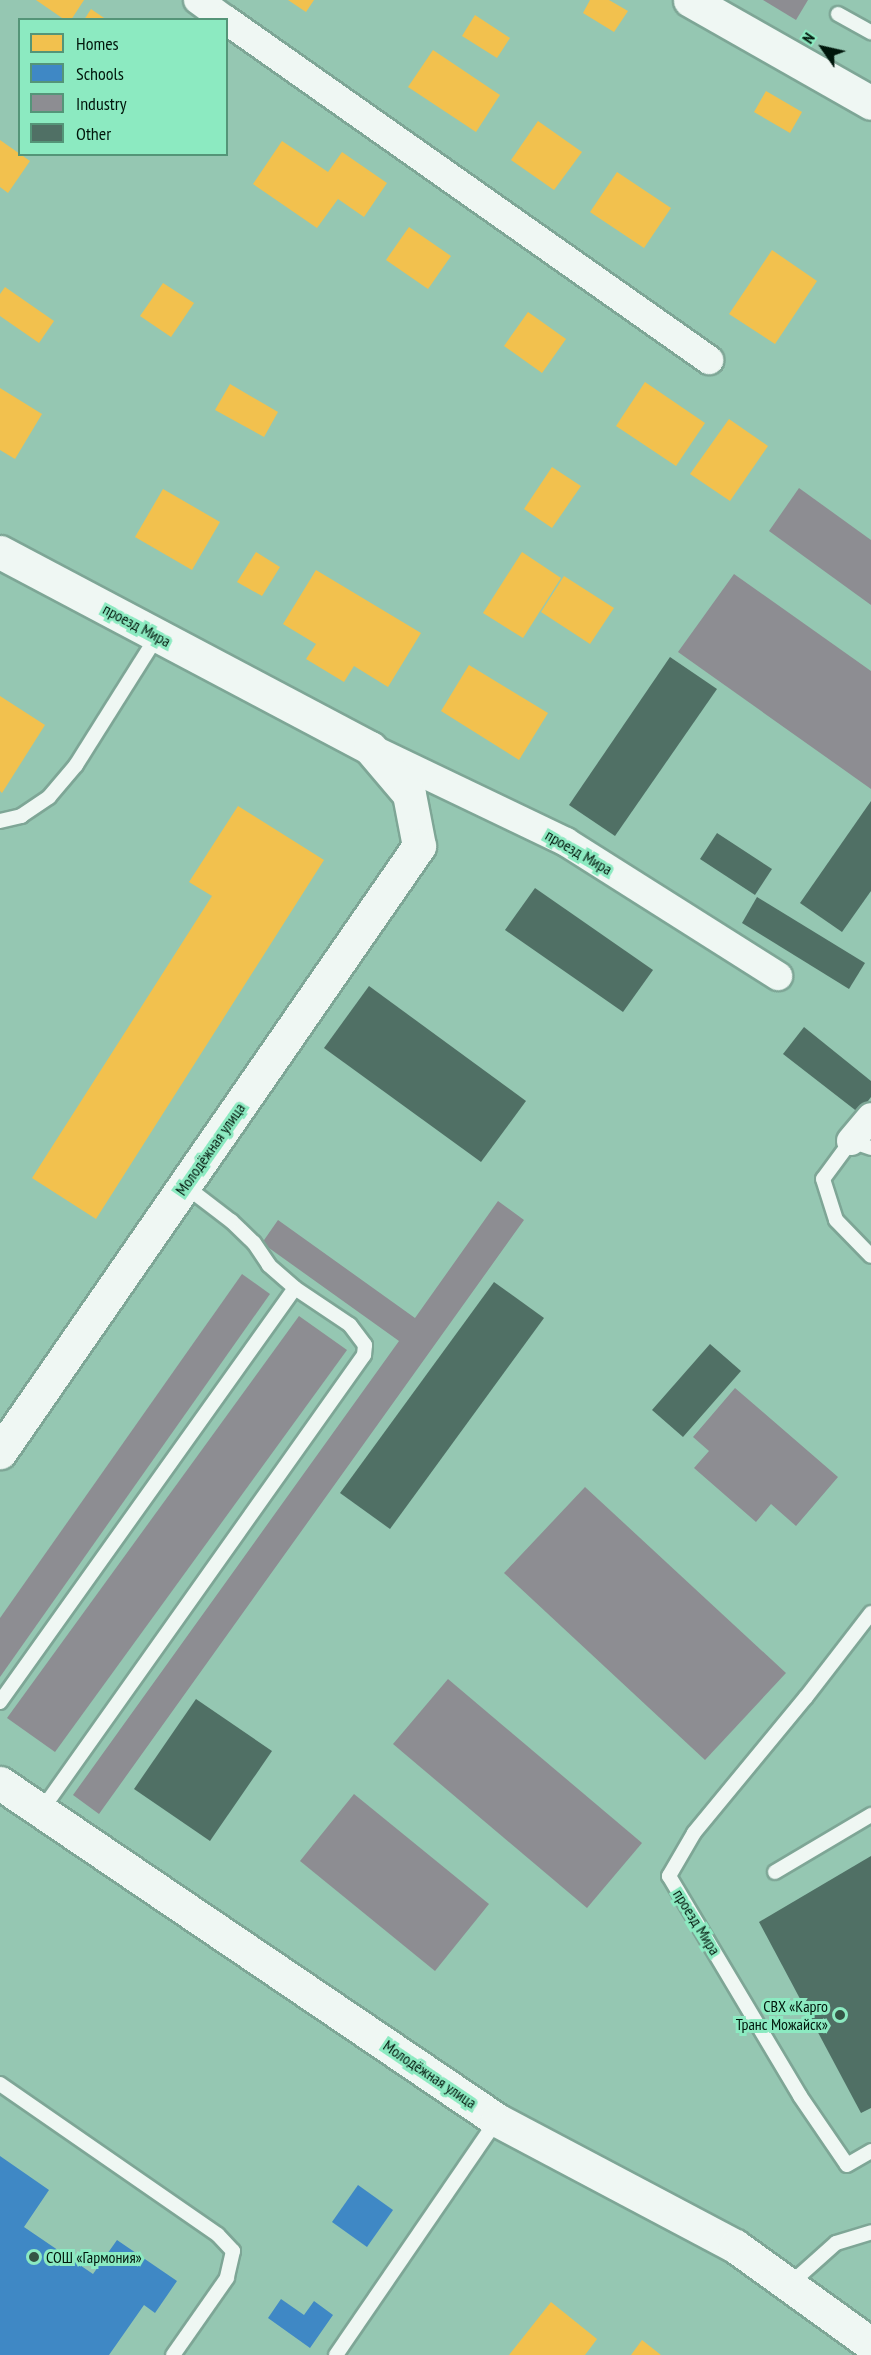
<!DOCTYPE html>
<meta charset="utf-8">
<style>
body{margin:0}
#map{position:relative;width:871px;height:2355px;overflow:hidden;background:#95c7b2;font-family:"PT Sans Narrow",sans-serif}
div>[style]{position:absolute}
.homes>*{inset:0;background:#f2c14e}
.schools>*{inset:0;background:#3f88c5}
.industry>*{inset:0;background:#8d8d92}
.building>*{inset:0;background:#507065}
.roads{filter:drop-shadow(2px 0 #7ea696) drop-shadow(-2px 0 #7ea696) drop-shadow(0 2px #7ea696) drop-shadow(0 -2px #7ea696)}
.lane>*{height:14px;margin:-7px;padding:0 7px;transform-origin:7px;border-radius:7px;background:#eff7f3}
.street>*{height:28px;margin:-14px;padding:0 14px;transform-origin:14px;border-radius:14px;background:#eff7f3}
.secondary>*{height:33px;margin:-16.5px;padding:0 16.5px;transform-origin:16.5px;border-radius:16.5px;background:#eff7f3}
.dots>*{width:16px;height:16px;translate:-50% -50%;box-sizing:border-box;border:3px solid #8ceac1;border-radius:50%}
span{translate:-50% -50%;white-space:nowrap;text-align:center;line-height:1.15;-webkit-text-stroke:6px #8ceac1;paint-order:stroke}
.street-label{font-size:16px;color:#00160b}
.poi-label{font-size:16px;color:#00160b}
.right{translate:-100% -50%;text-align:right}
.left{translate:0 -50%;text-align:left}
.legend{position:absolute;left:18px;top:18px;width:210px;height:138px;box-sizing:border-box;background:#8ceac1;border:2px solid #549578;margin:0;padding:8px 10px;list-style:none;font-size:18px;color:#00160b}
.legend li{display:flex;align-items:center;gap:12px;height:30px}
.legend b{width:30px;border:2px solid #549578}
.north{position:absolute;left:793px;top:18px;width:60px;height:60px;-webkit-text-stroke:4px #8ceac1;paint-order:stroke;rotate:304deg;font-size:16px;font-weight:700;line-height:24px;text-align:center;color:#00160b}
.north::after{content:'';display:block;margin:auto;width:21px;height:27px;background:#00160b;clip-path:polygon(50% 0,100% 100%,50% 72%,0 100%)}
</style>
<div id="map">
<div class="homes">
<i style="clip-path:polygon(36px 0,84px 0,71px 20px,65px 20px)"></i>
<i style="clip-path:polygon(288px 0,314px 0,306px 12px)"></i>
<i style="clip-path:polygon(590px 0,609px 0,628px 11px,614px 32px,583px 13px)"></i>
<i style="clip-path:polygon(91px 9px,107px 20px,84px 20px)"></i>
<i style="clip-path:polygon(475px 15px,510px 38px,497px 58px,462px 36px)"></i>
<i style="clip-path:polygon(433px 50px,500px 95px,476px 132px,408px 87px)"></i>
<i style="clip-path:polygon(766px 91px,802px 112px,790px 133px,754px 112px)"></i>
<i style="clip-path:polygon(538px 121px,582px 152px,554px 190px,511px 160px)"></i>
<i style="clip-path:polygon(0 140px,30px 161px,8px 193px,0 187px)"></i>
<i style="clip-path:polygon(282px 141px,328px 172px,342px 152px,387px 183px,364px 217px,338px 199px,317px 228px,253px 184px)"></i>
<i style="clip-path:polygon(617px 172px,671px 208px,644px 248px,590px 212px)"></i>
<i style="clip-path:polygon(409px 227px,451px 256px,428px 289px,386px 260px)"></i>
<i style="clip-path:polygon(772px 250px,817px 281px,775px 344px,729px 314px)"></i>
<i style="clip-path:polygon(163px 283px,194px 303px,171px 337px,140px 316px)"></i>
<i style="clip-path:polygon(5px 287px,54px 321px,39px 343px,0 316px,0 294px)"></i>
<i style="clip-path:polygon(528px 312px,566px 339px,542px 373px,504px 346px)"></i>
<i style="clip-path:polygon(645px 382px,705px 423px,676px 466px,616px 426px)"></i>
<i style="clip-path:polygon(230px 384px,278px 412px,264px 437px,215px 410px)"></i>
<i style="clip-path:polygon(0 388px,42px 414px,15px 459px,0 450px)"></i>
<i style="clip-path:polygon(729px 419px,768px 446px,730px 501px,690px 474px)"></i>
<i style="clip-path:polygon(552px 467px,581px 486px,552px 528px,524px 509px)"></i>
<i style="clip-path:polygon(163px 489px,220px 522px,192px 570px,135px 537px)"></i>
<i style="clip-path:polygon(256px 552px,280px 567px,262px 596px,237px 582px)"></i>
<i style="clip-path:polygon(522px 552px,561px 578px,523px 638px,483px 613px)"></i>
<i style="clip-path:polygon(316px 570px,421px 633px,388px 687px,354px 666px,344px 682px,306px 659px,316px 644px,283px 624px)"></i>
<i style="clip-path:polygon(564px 576px,614px 608px,590px 644px,541px 612px)"></i>
<i style="clip-path:polygon(469px 665px,548px 713px,519px 760px,441px 711px)"></i>
<i style="clip-path:polygon(0 696px,45px 725px,2px 793px,0 791px)"></i>
<i style="clip-path:polygon(238px 806px,324px 860px,96px 1219px,32px 1178px,212px 896px,189px 882px)"></i>
<i style="clip-path:polygon(551px 2302px,597px 2339px,585px 2355px,509px 2355px)"></i>
<i style="clip-path:polygon(642px 2340px,661px 2355px,631px 2355px)"></i>
</div>
<div class="schools">
<i style="clip-path:polygon(0 2156px,49px 2190px,24px 2227px,93px 2274px,117px 2240px,177px 2281px,155px 2313px,144px 2305px,109px 2355px,0 2355px)"></i>
<i style="clip-path:polygon(358px 2185px,393px 2210px,367px 2247px,332px 2222px)"></i>
<i style="clip-path:polygon(281px 2299px,304px 2315px,314px 2301px,333px 2315px,310px 2348px,268px 2318px)"></i>
</div>
<div class="industry">
<i style="clip-path:polygon(763px 0,808px 0,796px 20px)"></i>
<i style="clip-path:polygon(799px 488px,871px 540px,871px 605px,769px 531px)"></i>
<i style="clip-path:polygon(734px 574px,871px 671px,871px 789px,678px 652px)"></i>
<i style="clip-path:polygon(498px 1201px,524px 1220px,99px 1814px,73px 1795px,399px 1341px,262px 1243px,278px 1220px,415px 1318px)"></i>
<i style="clip-path:polygon(242px 1274px,270px 1294px,0 1677px,0 1618px)"></i>
<i style="clip-path:polygon(299px 1316px,347px 1350px,55px 1752px,7px 1718px)"></i>
<i style="clip-path:polygon(735px 1388px,838px 1477px,796px 1526px,771px 1504px,756px 1522px,694px 1468px,709px 1451px,693px 1437px)"></i>
<i style="clip-path:polygon(585px 1487px,786px 1673px,705px 1760px,504px 1573px)"></i>
<i style="clip-path:polygon(448px 1679px,642px 1843px,587px 1908px,393px 1744px)"></i>
<i style="clip-path:polygon(354px 1794px,489px 1904px,435px 1971px,300px 1861px)"></i>
</div>
<div class="building">
<i style="clip-path:polygon(670px 657px,717px 689px,615px 836px,569px 805px)"></i>
<i style="clip-path:polygon(871px 801px,871px 891px,842px 932px,800px 903px)"></i>
<i style="clip-path:polygon(717px 833px,772px 869px,755px 895px,700px 859px)"></i>
<i style="clip-path:polygon(535px 888px,653px 970px,623px 1012px,505px 930px)"></i>
<i style="clip-path:polygon(757px 897px,865px 963px,849px 989px,742px 923px)"></i>
<i style="clip-path:polygon(369px 986px,526px 1101px,481px 1162px,324px 1048px)"></i>
<i style="clip-path:polygon(804px 1027px,871px 1081px,871px 1097px,859px 1113px,783px 1054px)"></i>
<i style="clip-path:polygon(494px 1282px,544px 1318px,390px 1529px,340px 1493px)"></i>
<i style="clip-path:polygon(710px 1344px,741px 1371px,683px 1437px,652px 1410px)"></i>
<i style="clip-path:polygon(196px 1699px,272px 1751px,210px 1841px,134px 1789px)"></i>
<i style="clip-path:polygon(871px 1856px,871px 2108px,861px 2113px,759px 1922px)"></i>
</div>
<div class="roads">
<div class="lane">
<i style="left:838px;top:14px;width:38px;rotate:29deg"></i>
<i style="left:0;top:821px;width:22px;rotate:-13deg"></i>
<i style="left:21px;top:816px;width:34px;rotate:-34deg"></i>
<i style="left:49px;top:797px;width:42px;rotate:-49.8deg"></i>
<i style="left:76px;top:765px;width:154px;rotate:-57.8deg"></i>
<i style="left:871px;top:1148px;width:21px;rotate:-161deg"></i>
<i style="left:851px;top:1141px;width:47px;rotate:126.4deg"></i>
<i style="left:823px;top:1179px;width:43px;rotate:72.4deg"></i>
<i style="left:836px;top:1220px;width:50px;rotate:45.8deg"></i>
<i style="left:871px;top:1613px;width:106px;rotate:127.7deg"></i>
<i style="left:806px;top:1697px;width:176px;rotate:129.5deg"></i>
<i style="left:694px;top:1833px;width:50px;rotate:120.2deg"></i>
<i style="left:669px;top:1876px;width:256px;rotate:59.2deg"></i>
<i style="left:800px;top:2096px;width:83px;rotate:55.7deg"></i>
<i style="left:847px;top:2165px;width:28px;rotate:-30deg"></i>
<i style="left:0;top:1702px;width:508px;rotate:-54.53deg"></i>
<i style="left:41px;top:1811px;width:559px;rotate:-54.69deg"></i>
<i style="left:364px;top:1355px;width:10px;rotate:-84deg"></i>
<i style="left:365px;top:1345px;width:25px;rotate:-127deg"></i>
<i style="left:350px;top:1325px;width:66px;rotate:-146.1deg"></i>
<i style="left:295px;top:1288px;width:35px;rotate:-139deg"></i>
<i style="left:269px;top:1265px;width:27px;rotate:-124deg"></i>
<i style="left:254px;top:1243px;width:32px;rotate:-136deg"></i>
<i style="left:231px;top:1221px;width:59px;rotate:-142.5deg"></i>
<i style="left:775px;top:1872px;width:112px;rotate:-30.7deg"></i>
<i style="left:0;top:2084px;width:265px;rotate:34.7deg"></i>
<i style="left:218px;top:2235px;width:22px;rotate:47deg"></i>
<i style="left:233px;top:2251px;width:28px;rotate:103deg"></i>
<i style="left:227px;top:2278px;width:94px;rotate:125deg"></i>
<i style="left:789px;top:2285px;width:63px;rotate:-41.8deg"></i>
<i style="left:836px;top:2243px;width:37px;rotate:-17deg"></i>
<i style="left:336px;top:2355px;width:285px;rotate:-55.6deg"></i>
</div>
<div class="street">
<i style="left:198px;top:0;width:34px;rotate:36deg"></i>
<i style="left:226px;top:20px;width:591px;rotate:35.14deg"></i>
<i style="left:372px;top:749px;width:215px;rotate:25.6deg"></i>
<i style="left:566px;top:842px;width:251px;rotate:32.3deg"></i>
<i style="left:851px;top:1141px;width:31px;rotate:-50deg"></i>
</div>
<div class="secondary">
<i style="left:690px;top:0;width:208px;rotate:29.6deg"></i>
<i style="left:0;top:552px;width:419px;rotate:27.9deg"></i>
<i style="left:370px;top:748px;width:60px;rotate:49.7deg"></i>
<i style="left:409px;top:794px;width:53px;rotate:79.1deg"></i>
<i style="left:419px;top:846px;width:737px;rotate:124.66deg"></i>
<i style="left:0;top:1783px;width:600px;rotate:34.14deg"></i>
<i style="left:497px;top:2120px;width:269px;rotate:27.9deg"></i>
<i style="left:735px;top:2246px;width:168px;rotate:35.8deg"></i>
</div>
</div>
<div class="dots">
<i style="left:840px;top:2015px;background:#345445"></i>
<i style="left:34px;top:2257px;background:#345445"></i>
</div>
<div class="street-label">
<span style="left:137px;top:625px;rotate:28deg">проезд Мира</span>
<span style="left:579px;top:852px;rotate:30deg">проезд Мира</span>
<span style="left:210px;top:1149px;rotate:-55deg">Молодёжная улица</span>
<span style="left:697px;top:1922px;rotate:58deg">проезд Мира</span>
<span style="left:430px;top:2074px;rotate:34deg">Молодёжная улица</span>
</div>
<div class="poi-label">
<span class="right" style="left:828px;top:2015px">СВХ «Карго<br>Транс Можайск»</span>
<span class="left" style="left:46px;top:2257px">СОШ «Гармония»</span>
</div>
<ul class="legend">
<li><b style="height:16px;background:#f2c14e"></b>Homes</li>
<li><b style="height:16px;background:#3f88c5"></b>Schools</li>
<li><b style="height:16px;background:#8d8d92"></b>Industry</li>
<li><b style="height:16px;background:#507065"></b>Other</li>
</ul>
<div class="north">N</div>
</div>
